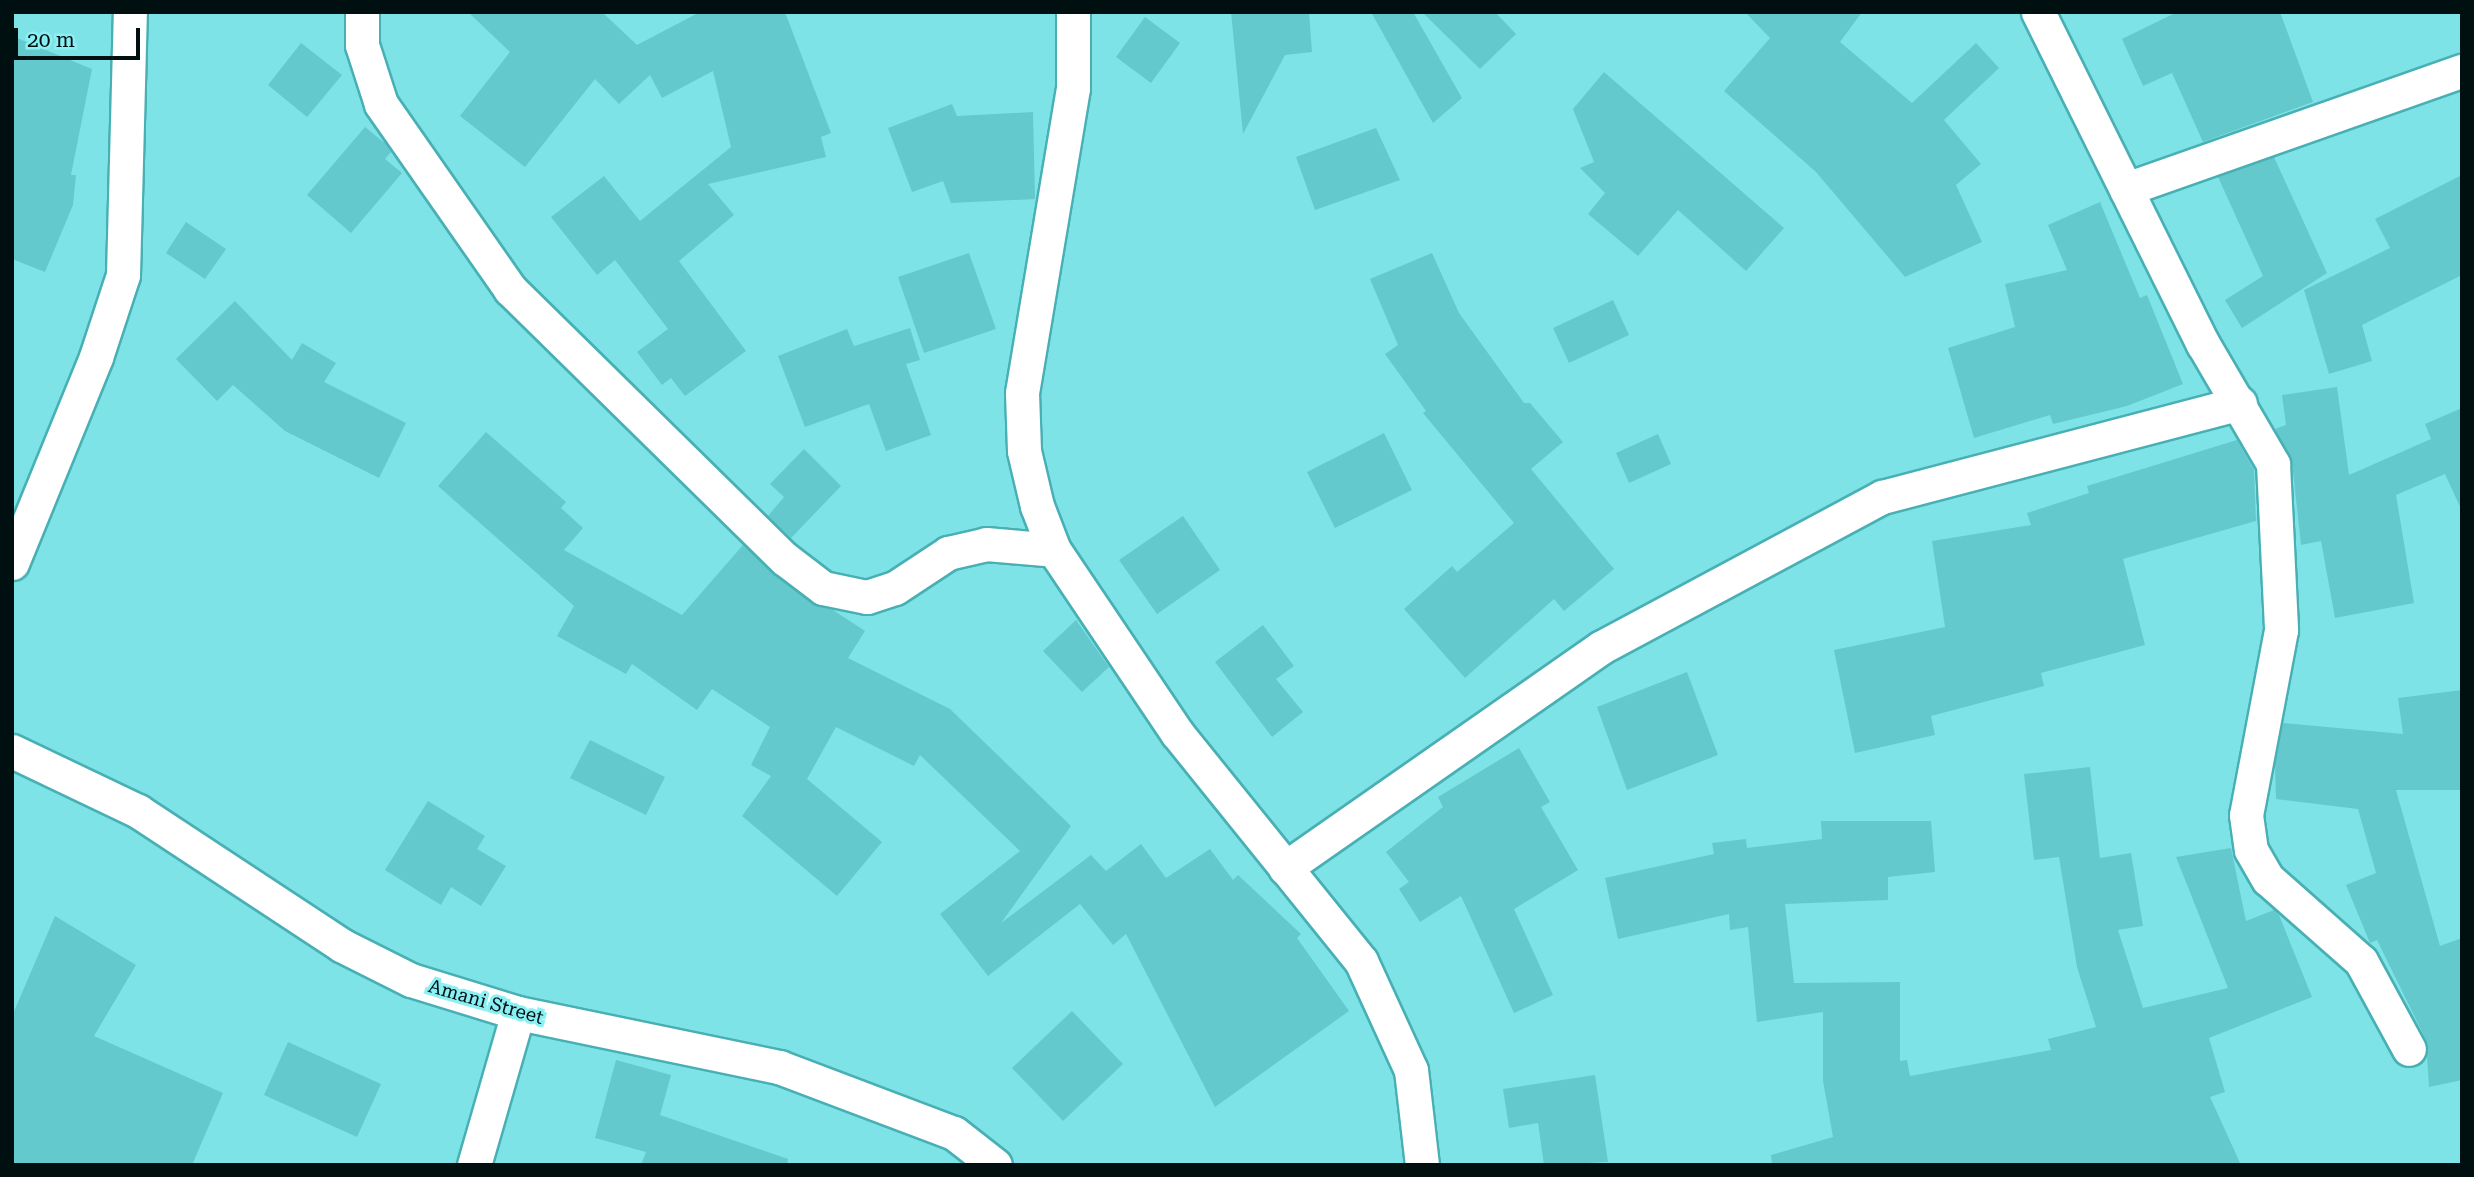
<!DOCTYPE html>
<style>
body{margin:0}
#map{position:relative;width:2474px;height:1177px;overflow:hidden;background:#7ee3e7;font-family:"Roboto Serif",serif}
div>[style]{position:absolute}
.building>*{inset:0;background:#63c9cd}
.roads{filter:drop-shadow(2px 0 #48b0b4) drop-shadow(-2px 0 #48b0b4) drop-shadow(0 2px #48b0b4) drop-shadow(0 -2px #48b0b4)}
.minor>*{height:33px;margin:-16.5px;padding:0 16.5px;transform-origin:16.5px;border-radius:16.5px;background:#fff}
span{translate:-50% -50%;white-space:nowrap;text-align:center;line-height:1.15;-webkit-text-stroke:6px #8bf0f4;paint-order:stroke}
.street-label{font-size:19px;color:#001011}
.frame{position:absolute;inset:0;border:14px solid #001011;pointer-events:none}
.scale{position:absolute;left:14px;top:28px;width:126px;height:32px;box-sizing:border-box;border:4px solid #001011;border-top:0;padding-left:9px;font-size:21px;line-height:24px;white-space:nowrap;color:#001011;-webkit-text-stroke:5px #8bf0f4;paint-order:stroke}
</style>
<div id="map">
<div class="building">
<i style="clip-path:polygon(468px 12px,602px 12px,637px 45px,700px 12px,785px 12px,831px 133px,821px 137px,826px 157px,708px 184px,734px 215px,679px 261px,746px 351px,685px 396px,671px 378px,662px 385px,637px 352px,668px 329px,615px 260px,597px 275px,551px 217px,604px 176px,640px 221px,731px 147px,713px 71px,662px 98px,650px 75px,619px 104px,595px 79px,525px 167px,460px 116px,510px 52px)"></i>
<i style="clip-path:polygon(1231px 12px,1309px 12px,1312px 52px,1285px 55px,1243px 134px)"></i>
<i style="clip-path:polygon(1371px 12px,1413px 12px,1462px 98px,1433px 123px)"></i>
<i style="clip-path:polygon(1422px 12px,1495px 12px,1516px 34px,1480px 69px)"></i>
<i style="clip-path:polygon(1745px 12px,1862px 12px,1840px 42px,1912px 103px,1976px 43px,1999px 68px,1944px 120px,1981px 164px,1956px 185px,1982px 242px,1905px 277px,1816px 172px,1724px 91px,1770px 38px)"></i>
<i style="clip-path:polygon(2177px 12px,2280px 12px,2313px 102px,2203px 142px,2172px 73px,2143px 86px,2122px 39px)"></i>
<i style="clip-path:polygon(1145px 17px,1180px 43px,1151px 83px,1116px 57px)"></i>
<i style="clip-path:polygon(12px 36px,92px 69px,71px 175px,76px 175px,73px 205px,45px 272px,12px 259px)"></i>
<i style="clip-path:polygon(301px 43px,342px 75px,307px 117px,268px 85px)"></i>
<i style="clip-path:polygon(1604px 72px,1784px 228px,1746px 271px,1678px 210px,1638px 256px,1588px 214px,1605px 193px,1580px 168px,1594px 162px,1573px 109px)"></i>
<i style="clip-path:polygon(952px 104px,957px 116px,1033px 112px,1035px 199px,951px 203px,943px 181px,912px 192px,888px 128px)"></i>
<i style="clip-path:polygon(365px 127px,386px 144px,391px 152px,385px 159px,402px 173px,351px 233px,307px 195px)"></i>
<i style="clip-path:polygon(1376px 128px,1400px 180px,1315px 210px,1296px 157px)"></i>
<i style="clip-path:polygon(2274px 157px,2327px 273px,2242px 328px,2225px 300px,2263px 276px,2218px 177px)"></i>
<i style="clip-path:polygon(2462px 175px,2462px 275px,2362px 325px,2372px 361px,2329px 374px,2304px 290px,2390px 248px,2375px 219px)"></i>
<i style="clip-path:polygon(2100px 202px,2140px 298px,2147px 295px,2183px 384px,2127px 406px,2053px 424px,2050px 415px,1974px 438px,1948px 348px,2015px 327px,2005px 284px,2067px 270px,2048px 225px)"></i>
<i style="clip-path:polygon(186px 222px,226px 249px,205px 279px,166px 253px)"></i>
<i style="clip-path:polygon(969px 253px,996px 329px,924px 353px,898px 277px)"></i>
<i style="clip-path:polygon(1432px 253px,1459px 313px,1524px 403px,1530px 403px,1563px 442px,1531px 469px,1614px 569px,1564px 611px,1554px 599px,1465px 678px,1404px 609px,1452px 566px,1457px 572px,1514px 523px,1423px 413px,1426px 411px,1385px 354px,1398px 345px,1370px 279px)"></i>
<i style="clip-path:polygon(1613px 300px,1629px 335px,1569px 363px,1553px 328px)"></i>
<i style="clip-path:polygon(235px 301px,292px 360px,302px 343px,336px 363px,324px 382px,406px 423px,379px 478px,285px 431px,233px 385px,217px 401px,176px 359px)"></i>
<i style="clip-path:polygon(910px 328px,920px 360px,906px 364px,931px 435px,886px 451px,869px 404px,805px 427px,778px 356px,847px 329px,854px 346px)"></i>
<i style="clip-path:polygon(2337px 387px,2349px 475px,2431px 439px,2425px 424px,2462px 408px,2462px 511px,2445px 474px,2396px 495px,2414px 603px,2335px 618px,2321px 541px,2301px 545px,2292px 462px,2275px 429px,2286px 425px,2282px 395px)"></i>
<i style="clip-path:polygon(486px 432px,566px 502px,561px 508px,583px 528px,564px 550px,682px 615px,743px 545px,811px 603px,833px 610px,865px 631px,848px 658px,950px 709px,1071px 826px,1001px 923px,1091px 855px,1106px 871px,1141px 844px,1166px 878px,1210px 849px,1233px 880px,1238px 875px,1301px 934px,1297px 938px,1349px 1011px,1215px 1107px,1126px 934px,1113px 945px,1080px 904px,988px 976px,940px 914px,1020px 851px,920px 755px,914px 766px,836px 727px,807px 779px,882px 842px,837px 896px,742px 816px,771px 776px,751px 765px,770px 727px,712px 689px,697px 710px,632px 664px,626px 674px,557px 636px,574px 606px,438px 486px)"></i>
<i style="clip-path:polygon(1384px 433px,1412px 490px,1335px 528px,1307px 472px)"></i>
<i style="clip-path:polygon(1658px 434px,1671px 464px,1629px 483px,1616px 453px)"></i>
<i style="clip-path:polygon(2237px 440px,2254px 470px,2256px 521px,2123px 559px,2145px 645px,2041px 673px,2044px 686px,1931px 716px,1935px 735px,1855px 753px,1834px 650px,1945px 627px,1932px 541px,2031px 525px,2027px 513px,2089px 493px,2087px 486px)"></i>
<i style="clip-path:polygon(804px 449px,841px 486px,791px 538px,768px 516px,784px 497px,770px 484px)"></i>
<i style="clip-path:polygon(1183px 516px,1220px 570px,1157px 614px,1119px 560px)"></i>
<i style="clip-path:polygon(1076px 620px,1109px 667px,1082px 692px,1043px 651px)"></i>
<i style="clip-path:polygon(1263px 625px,1294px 666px,1276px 679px,1303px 712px,1272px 737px,1215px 662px)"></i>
<i style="clip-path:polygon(1687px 672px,1718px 755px,1627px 790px,1597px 707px)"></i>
<i style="clip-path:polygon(2462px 690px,2462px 790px,2396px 790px,2440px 946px,2462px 938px,2462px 1080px,2429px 1087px,2426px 1040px,2377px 940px,2370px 943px,2346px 885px,2376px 873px,2358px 809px,2276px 799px,2275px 763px,2283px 723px,2403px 734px,2398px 698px)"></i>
<i style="clip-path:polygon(590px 740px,665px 777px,646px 815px,570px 778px)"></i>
<i style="clip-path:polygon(1519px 748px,1550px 802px,1541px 807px,1578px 870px,1514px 909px,1553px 995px,1514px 1013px,1461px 896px,1420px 922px,1399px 889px,1409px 882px,1386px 852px,1443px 807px,1438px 797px)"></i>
<i style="clip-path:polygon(2090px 767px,2100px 858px,2131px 853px,2143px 926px,2118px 930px,2143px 1008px,2228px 988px,2176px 857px,2231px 848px,2246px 921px,2274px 910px,2279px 915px,2312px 997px,2209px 1038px,2225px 1092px,2210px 1097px,2241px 1165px,1772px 1165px,1771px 1155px,1833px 1137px,1823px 1081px,1823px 1012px,1757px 1022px,1748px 927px,1730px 930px,1729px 914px,1618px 939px,1605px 878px,1714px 854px,1712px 843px,1746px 839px,1747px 848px,1822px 839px,1821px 821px,1931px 821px,1935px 872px,1888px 877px,1888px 900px,1785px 904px,1794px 983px,1900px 982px,1900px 1061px,1907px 1060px,1910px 1076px,2051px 1050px,2048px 1039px,2096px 1027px,2077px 967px,2059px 857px,2034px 860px,2024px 774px)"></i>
<i style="clip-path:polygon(428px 801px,485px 836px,477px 849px,506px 866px,481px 906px,451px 887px,441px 905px,385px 870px)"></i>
<i style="clip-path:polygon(55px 916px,136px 965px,94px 1036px,223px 1093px,192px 1165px,12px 1165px,12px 1016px)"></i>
<i style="clip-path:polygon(1072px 1011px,1123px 1064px,1063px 1121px,1012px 1068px)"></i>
<i style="clip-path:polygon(288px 1042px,381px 1084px,357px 1137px,264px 1095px)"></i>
<i style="clip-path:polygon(616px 1060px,671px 1075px,660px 1115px,788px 1159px,787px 1165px,641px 1165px,646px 1152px,595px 1138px)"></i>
<i style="clip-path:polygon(1595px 1075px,1608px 1162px,1544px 1165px,1538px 1123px,1509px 1128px,1503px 1089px)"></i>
</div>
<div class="roads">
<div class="minor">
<i style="left:362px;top:12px;width:33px;rotate:90deg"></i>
<i style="left:362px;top:45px;width:62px;rotate:72.1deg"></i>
<i style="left:381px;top:104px;width:226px;rotate:55.1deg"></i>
<i style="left:510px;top:289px;width:385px;rotate:44.5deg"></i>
<i style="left:785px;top:559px;width:48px;rotate:37.3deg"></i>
<i style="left:823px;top:588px;width:45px;rotate:11.6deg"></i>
<i style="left:867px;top:597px;width:29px;rotate:-18deg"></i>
<i style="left:895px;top:588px;width:64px;rotate:-33.4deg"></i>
<i style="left:948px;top:553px;width:39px;rotate:-13deg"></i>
<i style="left:986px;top:544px;width:68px;rotate:5deg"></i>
<i style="left:1073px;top:12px;width:76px;rotate:90deg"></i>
<i style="left:1073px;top:88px;width:309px;rotate:99.5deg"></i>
<i style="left:1022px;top:393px;width:58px;rotate:88deg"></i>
<i style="left:1024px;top:451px;width:57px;rotate:76.7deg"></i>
<i style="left:1037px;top:506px;width:47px;rotate:68.9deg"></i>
<i style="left:1054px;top:550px;width:220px;rotate:56.1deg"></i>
<i style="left:1177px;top:733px;width:293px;rotate:51.1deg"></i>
<i style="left:1361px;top:961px;width:120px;rotate:65.4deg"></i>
<i style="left:1411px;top:1070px;width:96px;rotate:83.4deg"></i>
<i style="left:2038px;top:12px;width:371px;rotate:63.6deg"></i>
<i style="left:2203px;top:344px;width:139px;rotate:59.7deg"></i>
<i style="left:2273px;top:464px;width:166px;rotate:87.2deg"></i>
<i style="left:2281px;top:630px;width:188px;rotate:100.7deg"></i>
<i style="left:2246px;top:815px;width:35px;rotate:82deg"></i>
<i style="left:2251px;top:850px;width:34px;rotate:60deg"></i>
<i style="left:2268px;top:879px;width:124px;rotate:41.4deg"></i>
<i style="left:2361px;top:961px;width:100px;rotate:61.4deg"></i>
<i style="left:2126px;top:189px;width:356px;rotate:-19.4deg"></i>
<i style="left:12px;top:563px;width:222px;rotate:-67.8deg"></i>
<i style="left:96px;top:357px;width:86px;rotate:-71.8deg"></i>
<i style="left:123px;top:275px;width:263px;rotate:-88.5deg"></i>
<i style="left:12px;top:751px;width:140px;rotate:25.5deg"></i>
<i style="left:138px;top:811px;width:243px;rotate:33.4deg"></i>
<i style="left:341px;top:945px;width:78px;rotate:26.6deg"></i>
<i style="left:411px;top:980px;width:112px;rotate:17.1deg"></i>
<i style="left:518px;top:1013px;width:267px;rotate:11.7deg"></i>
<i style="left:779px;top:1067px;width:187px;rotate:20.7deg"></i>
<i style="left:954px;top:1133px;width:52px;rotate:38deg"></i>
<i style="left:1285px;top:868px;width:386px;rotate:-34.9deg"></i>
<i style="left:1602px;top:647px;width:318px;rotate:-28.2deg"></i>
<i style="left:1882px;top:497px;width:370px;rotate:-14.7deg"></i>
<i style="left:474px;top:1165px;width:158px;rotate:-73.9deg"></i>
</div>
</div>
<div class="street-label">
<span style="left:486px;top:1002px;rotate:16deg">Amani Street</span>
</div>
<div class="frame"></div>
<div class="scale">20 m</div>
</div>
